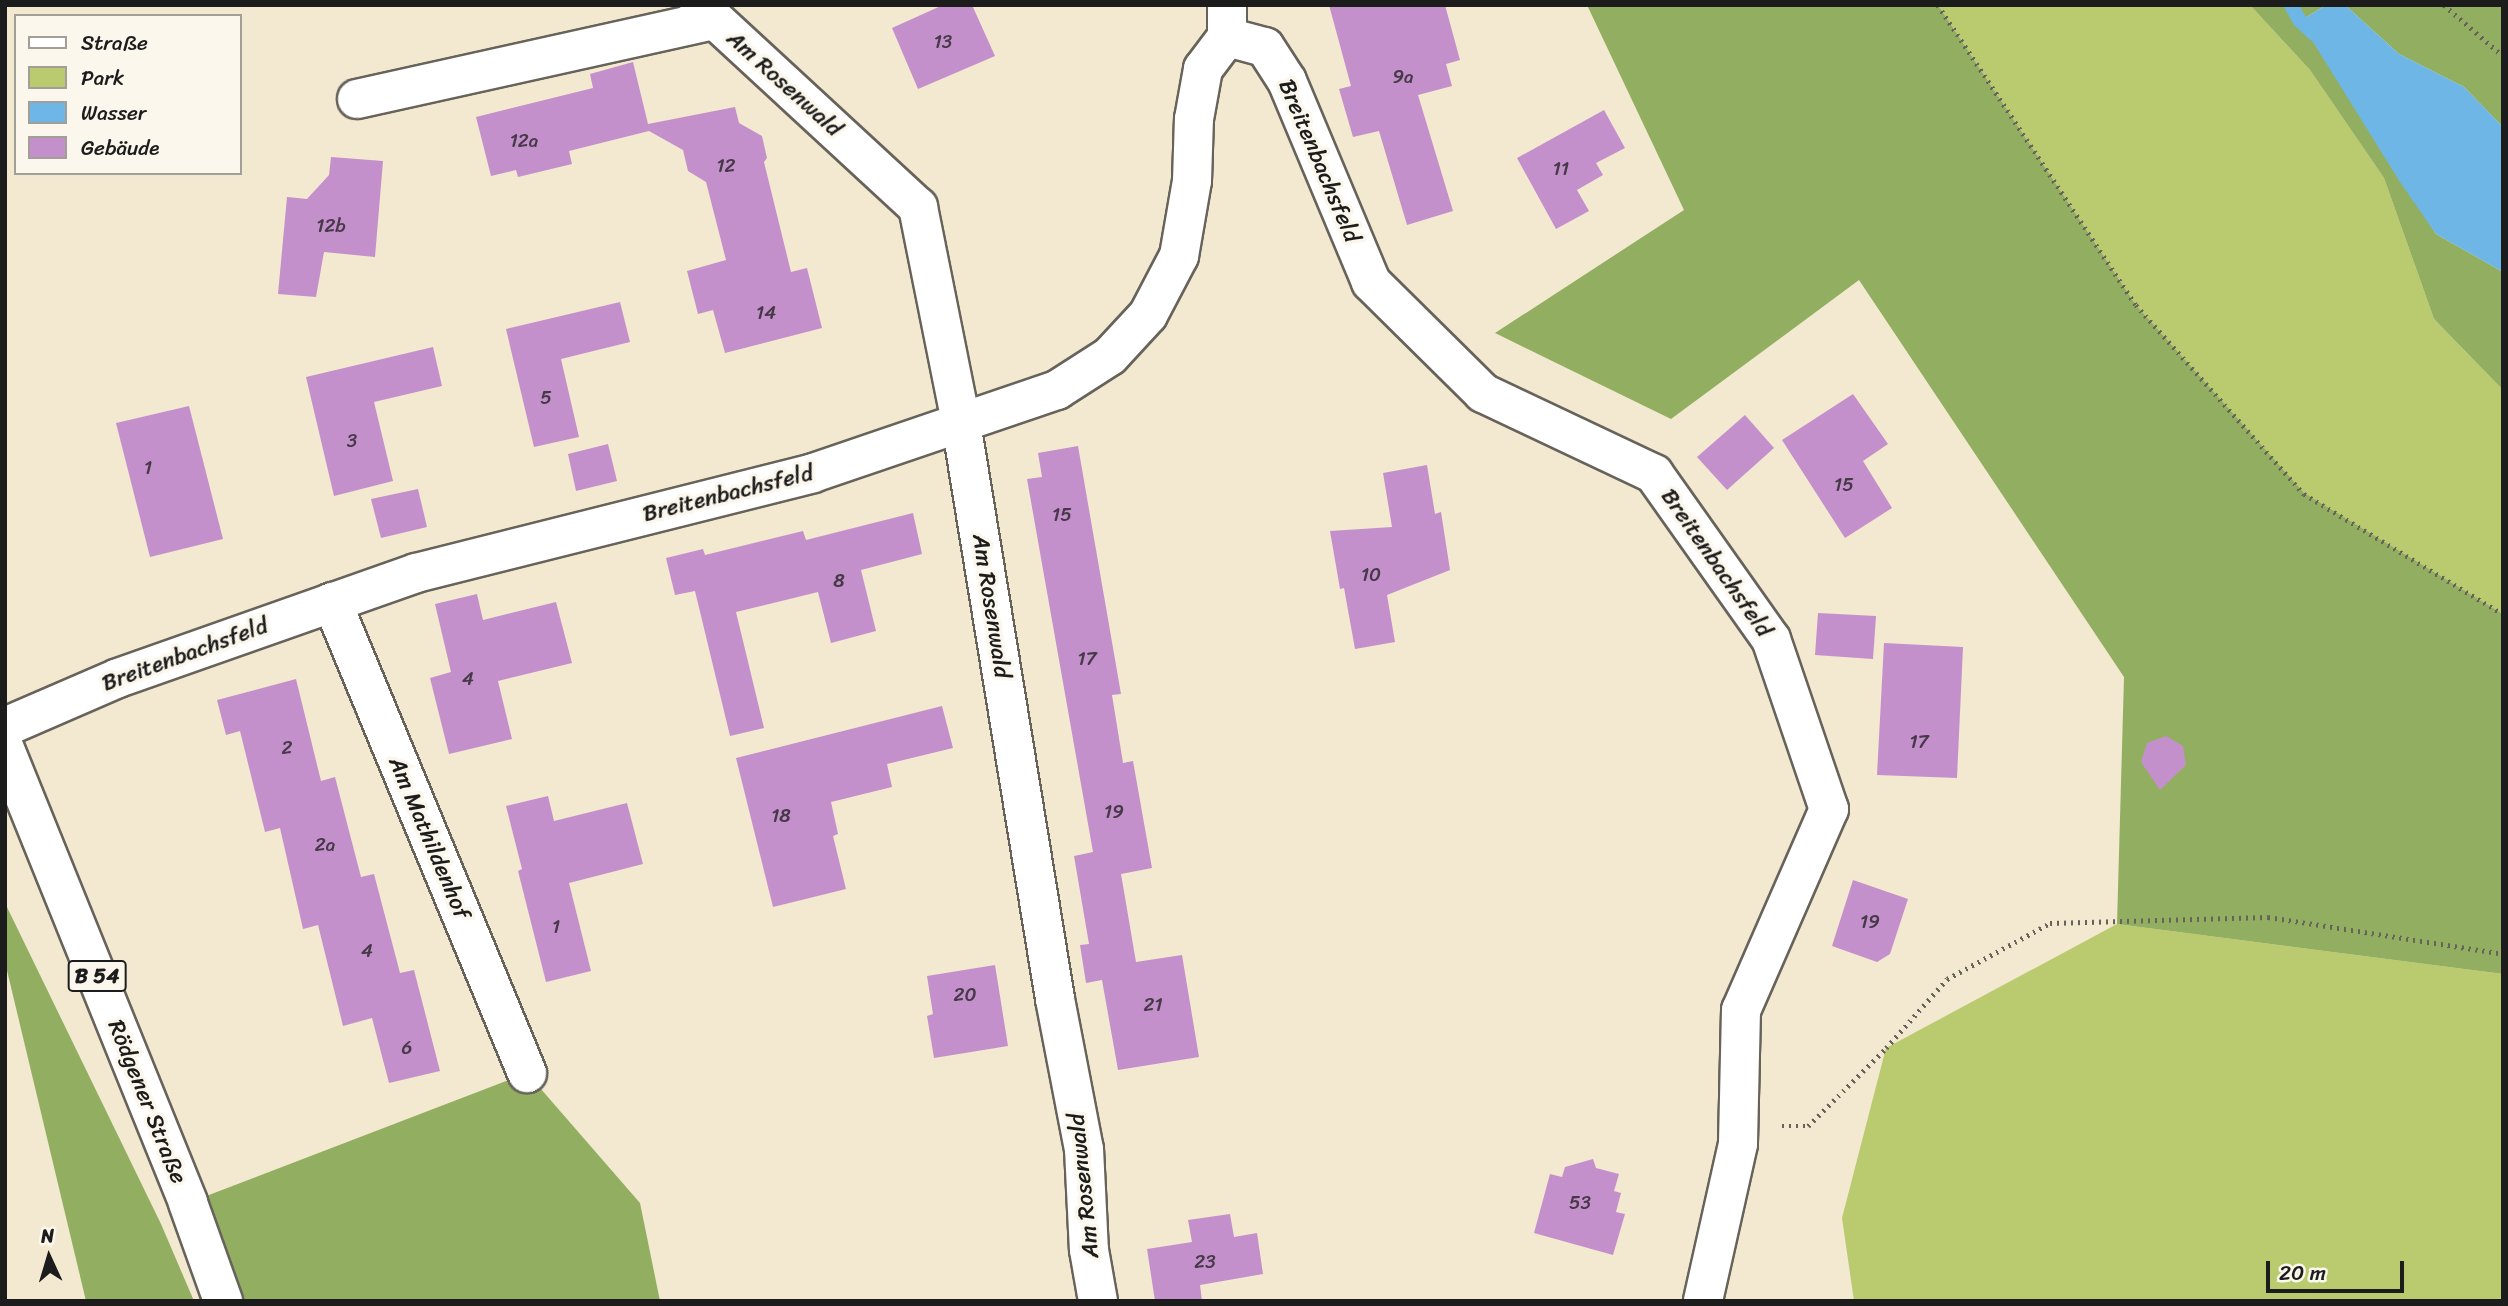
<!DOCTYPE html>
<meta charset="utf-8">
<style>
body{margin:0}
#map{position:relative;width:2508px;height:1306px;overflow:hidden;background:#f3e8d0;font-family:Sriracha,sans-serif}
div>[style]{position:absolute}
.green>*{inset:0;background:#b9cb6e}
.forest>*{inset:0;background:#92af61}
.water>*{inset:0;background:#6db6e5}
.stream>*{height:14px;margin:-7px;padding:0 7px;transform-origin:7px;border-radius:7px;background:#6db6e5}
.building>*{inset:0;background:#c490cb}
.path>*{height:4.5px;margin-top:-2.25px;transform-origin:0;background:repeating-linear-gradient(90deg,#67635b 0 2px,transparent 0 7px)}
.roads{filter:drop-shadow(2px 0 #67635b) drop-shadow(-2px 0 #67635b) drop-shadow(0 2px #67635b) drop-shadow(0 -2px #67635b)}
.minor>*{height:38px;margin:-19px;padding:0 19px;transform-origin:19px;border-radius:19px;background:#fff}
.major>*{height:38px;margin:-19px;padding:0 19px;transform-origin:19px;border-radius:19px;background:#fff}
span{translate:-50% -50%;white-space:nowrap;text-align:center;line-height:1.15;-webkit-text-stroke:7px #fbf7ec;paint-order:stroke}
.number-label{font-size:19px;color:#463948}
.number-label span{-webkit-text-stroke-width:0}
.shield-label span{padding:2px 5px;background:#fbf7ec;border:2px solid;border-radius:5px;-webkit-text-stroke-width:0}
.shield-label{font-size:21px;color:#1c1c1c;font-weight:700}
.street-label{font-size:23px;color:#1c1c1c}
.frame{position:absolute;inset:0;border:7px solid #1c1c1c;pointer-events:none}
.legend{position:absolute;left:14px;top:14px;width:228px;height:161px;box-sizing:border-box;background:#fbf7ec;border:2px solid #a29f99;margin:0;padding:9px 12px;list-style:none;font-size:21px;color:#1c1c1c}
.legend li{display:flex;align-items:center;gap:14px;height:35px}
.legend b{width:35px;border:2px solid #a29f99}
.north{position:absolute;left:14px;top:1222px;width:70px;height:70px;-webkit-text-stroke:5px #fbf7ec;paint-order:stroke;rotate:356deg;font-size:19px;font-weight:700;line-height:28px;text-align:center;color:#1c1c1c}
.north::after{content:'';display:block;margin:auto;width:24px;height:32px;background:#1c1c1c;clip-path:polygon(50% 0,100% 100%,50% 72%,0 100%)}
.scale{position:absolute;left:2266px;top:1261px;width:138px;height:32px;box-sizing:border-box;border:4px solid #1c1c1c;border-top:0;padding-left:9px;font-size:21px;line-height:24px;white-space:nowrap;color:#1c1c1c;-webkit-text-stroke:5px #fbf7ec;paint-order:stroke}
</style>
<div id="map">
<div class="green">
<i style="clip-path:polygon(1938px 5px,2250px 5px,2310px 70px,2384px 178px,2434px 319px,2503px 390px,2503px 614px,2304px 494px,2136px 305px)"></i>
<i style="clip-path:polygon(2117px 924px,2503px 974px,2503px 1301px,1854px 1301px,1842px 1218px,1886px 1048px)"></i>
</div>
<div class="forest">
<i style="clip-path:polygon(1587px 5px,1938px 5px,2136px 305px,2304px 493px,2503px 614px,2503px 974px,2117px 924px,2124px 677px,1859px 280px,1671px 419px,1495px 333px,1684px 210px)"></i>
<i style="clip-path:polygon(2250px 5px,2326px 5px,2300px 21px,2436px 234px,2503px 272px,2503px 390px,2434px 319px,2384px 178px,2310px 70px)"></i>
<i style="clip-path:polygon(2345px 5px,2503px 5px,2503px 127px,2464px 87px,2399px 54px)"></i>
<i style="clip-path:polygon(5px 903px,161px 1224px,194px 1301px,86px 1301px,5px 962px)"></i>
<i style="clip-path:polygon(527px 1073px,640px 1203px,660px 1301px,223px 1301px,188px 1203px)"></i>
</div>
<div class="water">
<i style="clip-path:polygon(2326px 5px,2345px 5px,2399px 54px,2464px 87px,2503px 127px,2503px 272px,2436px 234px,2400px 182px,2300px 21px)"></i>
</div>
<div class="stream">
<i style="left:2291px;top:5px;width:18px;rotate:61deg"></i>
<i style="left:2300px;top:21px;width:19px;rotate:43deg"></i>
</div>
<div class="building">
<i style="clip-path:polygon(943px 5px,972px 5px,995px 56px,918px 89px,892px 28px)"></i>
<i style="clip-path:polygon(1329px 5px,1445px 5px,1460px 60px,1446px 64px,1452px 86px,1418px 95px,1453px 211px,1407px 225px,1379px 131px,1353px 137px,1339px 89px,1351px 86px)"></i>
<i style="clip-path:polygon(633px 62px,648px 124px,735px 107px,739px 123px,762px 136px,767px 158px,764px 162px,791px 272px,807px 268px,822px 328px,725px 353px,713px 310px,698px 314px,687px 271px,726px 260px,706px 182px,688px 171px,683px 150px,649px 131px,569px 151px,572px 164px,518px 177px,516px 170px,491px 176px,476px 117px,593px 88px,590px 74px)"></i>
<i style="clip-path:polygon(1604px 110px,1625px 148px,1596px 163px,1603px 175px,1577px 190px,1589px 211px,1556px 229px,1517px 158px)"></i>
<i style="clip-path:polygon(331px 157px,383px 161px,375px 257px,324px 252px,316px 297px,278px 294px,287px 197px,307px 199px,329px 175px)"></i>
<i style="clip-path:polygon(620px 302px,630px 342px,561px 359px,579px 437px,534px 447px,506px 329px)"></i>
<i style="clip-path:polygon(433px 347px,442px 386px,374px 402px,393px 481px,334px 496px,306px 377px)"></i>
<i style="clip-path:polygon(1853px 394px,1888px 444px,1863px 461px,1892px 508px,1845px 538px,1782px 440px)"></i>
<i style="clip-path:polygon(189px 406px,223px 539px,150px 557px,116px 423px)"></i>
<i style="clip-path:polygon(1745px 415px,1774px 448px,1727px 490px,1697px 457px)"></i>
<i style="clip-path:polygon(608px 444px,617px 481px,576px 491px,568px 454px)"></i>
<i style="clip-path:polygon(1078px 446px,1121px 694px,1112px 695px,1123px 763px,1133px 761px,1152px 868px,1121px 874px,1136px 962px,1182px 955px,1199px 1057px,1118px 1070px,1102px 980px,1086px 983px,1080px 945px,1089px 944px,1074px 856px,1093px 852px,1027px 479px,1042px 477px,1038px 453px)"></i>
<i style="clip-path:polygon(1427px 465px,1435px 514px,1441px 512px,1450px 570px,1387px 595px,1395px 642px,1355px 649px,1344px 588px,1340px 589px,1330px 531px,1392px 527px,1383px 473px)"></i>
<i style="clip-path:polygon(418px 489px,427px 527px,381px 538px,371px 499px)"></i>
<i style="clip-path:polygon(913px 513px,922px 554px,861px 570px,876px 631px,831px 643px,818px 592px,736px 612px,764px 728px,730px 736px,695px 591px,675px 595px,666px 558px,703px 549px,705px 555px,803px 531px,806px 540px)"></i>
<i style="clip-path:polygon(477px 594px,483px 620px,556px 602px,572px 663px,498px 681px,512px 739px,449px 754px,430px 678px,451px 672px,435px 604px)"></i>
<i style="clip-path:polygon(1818px 613px,1876px 616px,1873px 659px,1815px 655px)"></i>
<i style="clip-path:polygon(1884px 643px,1963px 647px,1957px 778px,1877px 775px)"></i>
<i style="clip-path:polygon(296px 679px,321px 781px,335px 777px,361px 877px,374px 874px,400px 973px,414px 970px,440px 1071px,389px 1083px,372px 1018px,343px 1026px,318px 925px,303px 929px,280px 828px,265px 832px,240px 731px,226px 735px,217px 700px)"></i>
<i style="clip-path:polygon(942px 706px,953px 748px,887px 764px,892px 787px,831px 802px,838px 834px,833px 836px,846px 889px,773px 907px,736px 758px)"></i>
<i style="clip-path:polygon(2166px 736px,2183px 746px,2186px 765px,2160px 790px,2141px 762px,2147px 743px)"></i>
<i style="clip-path:polygon(548px 796px,554px 821px,627px 803px,643px 864px,569px 883px,591px 971px,546px 982px,518px 871px,522px 869px,506px 806px)"></i>
<i style="clip-path:polygon(1853px 880px,1908px 899px,1890px 954px,1877px 962px,1832px 946px)"></i>
<i style="clip-path:polygon(995px 965px,1008px 1046px,934px 1058px,927px 1016px,933px 1014px,927px 976px)"></i>
<i style="clip-path:polygon(1593px 1159px,1596px 1168px,1619px 1174px,1614px 1191px,1621px 1193px,1616px 1212px,1625px 1214px,1613px 1255px,1534px 1233px,1550px 1174px,1562px 1177px,1565px 1167px)"></i>
<i style="clip-path:polygon(1230px 1214px,1234px 1237px,1257px 1233px,1263px 1274px,1200px 1285px,1202px 1301px,1155px 1301px,1147px 1249px,1192px 1242px,1188px 1220px)"></i>
</div>
<div class="path">
<i style="left:1938px;top:5px;width:359px;rotate:56.6deg"></i>
<i style="left:2136px;top:305px;width:253px;rotate:48.4deg"></i>
<i style="left:2304px;top:494px;width:232px;rotate:31.1deg"></i>
<i style="left:2444px;top:5px;width:78px;rotate:40.8deg"></i>
<i style="left:1782px;top:1126px;width:26px"></i>
<i style="left:1808px;top:1126px;width:110px;rotate:-45deg"></i>
<i style="left:1886px;top:1048px;width:92px;rotate:-48.5deg"></i>
<i style="left:1947px;top:979px;width:117px;rotate:-28.5deg"></i>
<i style="left:2050px;top:923px;width:218px;rotate:-1.6deg"></i>
<i style="left:2268px;top:917px;width:238px;rotate:8.9deg"></i>
</div>
<div class="roads">
<div class="minor">
<i style="left:699px;top:5px;width:298px;rotate:42.7deg"></i>
<i style="left:918px;top:207px;width:220px;rotate:78.7deg"></i>
<i style="left:961px;top:423px;width:584px;rotate:80.73deg"></i>
<i style="left:1055px;top:999px;width:153px;rotate:79.1deg"></i>
<i style="left:1084px;top:1149px;width:101px;rotate:87.2deg"></i>
<i style="left:1089px;top:1250px;width:52px;rotate:80deg"></i>
<i style="left:1227px;top:37px;width:39px;rotate:15deg"></i>
<i style="left:1265px;top:47px;width:40px;rotate:57.1deg"></i>
<i style="left:1287px;top:81px;width:218px;rotate:67.3deg"></i>
<i style="left:1371px;top:282px;width:158px;rotate:44.7deg"></i>
<i style="left:1483px;top:393px;width:189px;rotate:25.3deg"></i>
<i style="left:1654px;top:474px;width:202px;rotate:54.7deg"></i>
<i style="left:1771px;top:639px;width:180px;rotate:71.2deg"></i>
<i style="left:1829px;top:809px;width:219px;rotate:113.6deg"></i>
<i style="left:1741px;top:1010px;width:134px;rotate:91.3deg"></i>
<i style="left:1738px;top:1144px;width:161px;rotate:102.6deg"></i>
<i style="left:357px;top:99px;width:364px;rotate:-12.5deg"></i>
<i style="left:332px;top:602px;width:510px;rotate:67.51deg"></i>
<i style="left:5px;top:727px;width:123px;rotate:-23.4deg"></i>
<i style="left:118px;top:678px;width:316px;rotate:-19.4deg"></i>
<i style="left:416px;top:573px;width:409px;rotate:-14.1deg"></i>
<i style="left:813px;top:473px;width:258px;rotate:-18.8deg"></i>
<i style="left:1057px;top:390px;width:63px;rotate:-32.7deg"></i>
<i style="left:1110px;top:356px;width:56px;rotate:-47.2deg"></i>
<i style="left:1148px;top:315px;width:67px;rotate:-62.3deg"></i>
<i style="left:1179px;top:256px;width:76px;rotate:-80.2deg"></i>
<i style="left:1192px;top:181px;width:62px;rotate:-88.2deg"></i>
<i style="left:1194px;top:119px;width:51px;rotate:-79.8deg"></i>
<i style="left:1203px;top:69px;width:40px;rotate:-53deg"></i>
<i style="left:1227px;top:37px;width:32px;rotate:-90deg"></i>
</div>
<div class="major">
<i style="left:5px;top:749px;width:489px;rotate:68deg"></i>
<i style="left:188px;top:1203px;width:104px;rotate:70.3deg"></i>
</div>
</div>
<div class="number-label">
<span style="left:943px;top:42px">13</span>
<span style="left:1403px;top:77px">9a</span>
<span style="left:524px;top:141px">12a</span>
<span style="left:726px;top:166px">12</span>
<span style="left:1561px;top:169px">11</span>
<span style="left:331px;top:226px">12b</span>
<span style="left:766px;top:313px">14</span>
<span style="left:546px;top:398px">5</span>
<span style="left:352px;top:441px">3</span>
<span style="left:148px;top:468px">1</span>
<span style="left:1844px;top:485px">15</span>
<span style="left:1062px;top:515px">15</span>
<span style="left:1371px;top:575px">10</span>
<span style="left:839px;top:581px">8</span>
<span style="left:1087px;top:659px">17</span>
<span style="left:468px;top:679px">4</span>
<span style="left:1919px;top:742px">17</span>
<span style="left:287px;top:748px">2</span>
<span style="left:1114px;top:812px">19</span>
<span style="left:781px;top:816px">18</span>
<span style="left:325px;top:845px">2a</span>
<span style="left:1870px;top:922px">19</span>
<span style="left:556px;top:927px">1</span>
<span style="left:367px;top:951px">4</span>
<span style="left:965px;top:995px">20</span>
<span style="left:1153px;top:1005px">21</span>
<span style="left:407px;top:1048px">6</span>
<span style="left:1580px;top:1203px">53</span>
<span style="left:1205px;top:1262px">23</span>
</div>
<div class="shield-label">
<span style="left:97px;top:976px">B 54</span>
</div>
<div class="street-label">
<span style="left:784px;top:84px;rotate:42deg">Am Rosenwald</span>
<span style="left:1319px;top:161px;rotate:67deg">Breitenbachsfeld</span>
<span style="left:728px;top:494px;rotate:-14deg">Breitenbachsfeld</span>
<span style="left:1716px;top:563px;rotate:55deg">Breitenbachsfeld</span>
<span style="left:991px;top:606px;rotate:81deg">Am Rosenwald</span>
<span style="left:185px;top:655px;rotate:-20deg">Breitenbachsfeld</span>
<span style="left:429px;top:838px;rotate:67deg">Am Mathildenhof</span>
<span style="left:147px;top:1102px;rotate:68deg">Rödgener Straße</span>
<span style="left:1084px;top:1186px;rotate:-96deg">Am Rosenwald</span>
</div>
<div class="frame"></div>
<ul class="legend">
<li><b style="height:9px;background:#fff"></b>Straße</li>
<li><b style="height:19px;background:#b9cb6e"></b>Park</li>
<li><b style="height:19px;background:#6db6e5"></b>Wasser</li>
<li><b style="height:19px;background:#c490cb"></b>Gebäude</li>
</ul>
<div class="north">N</div>
<div class="scale">20 m</div>
</div>
